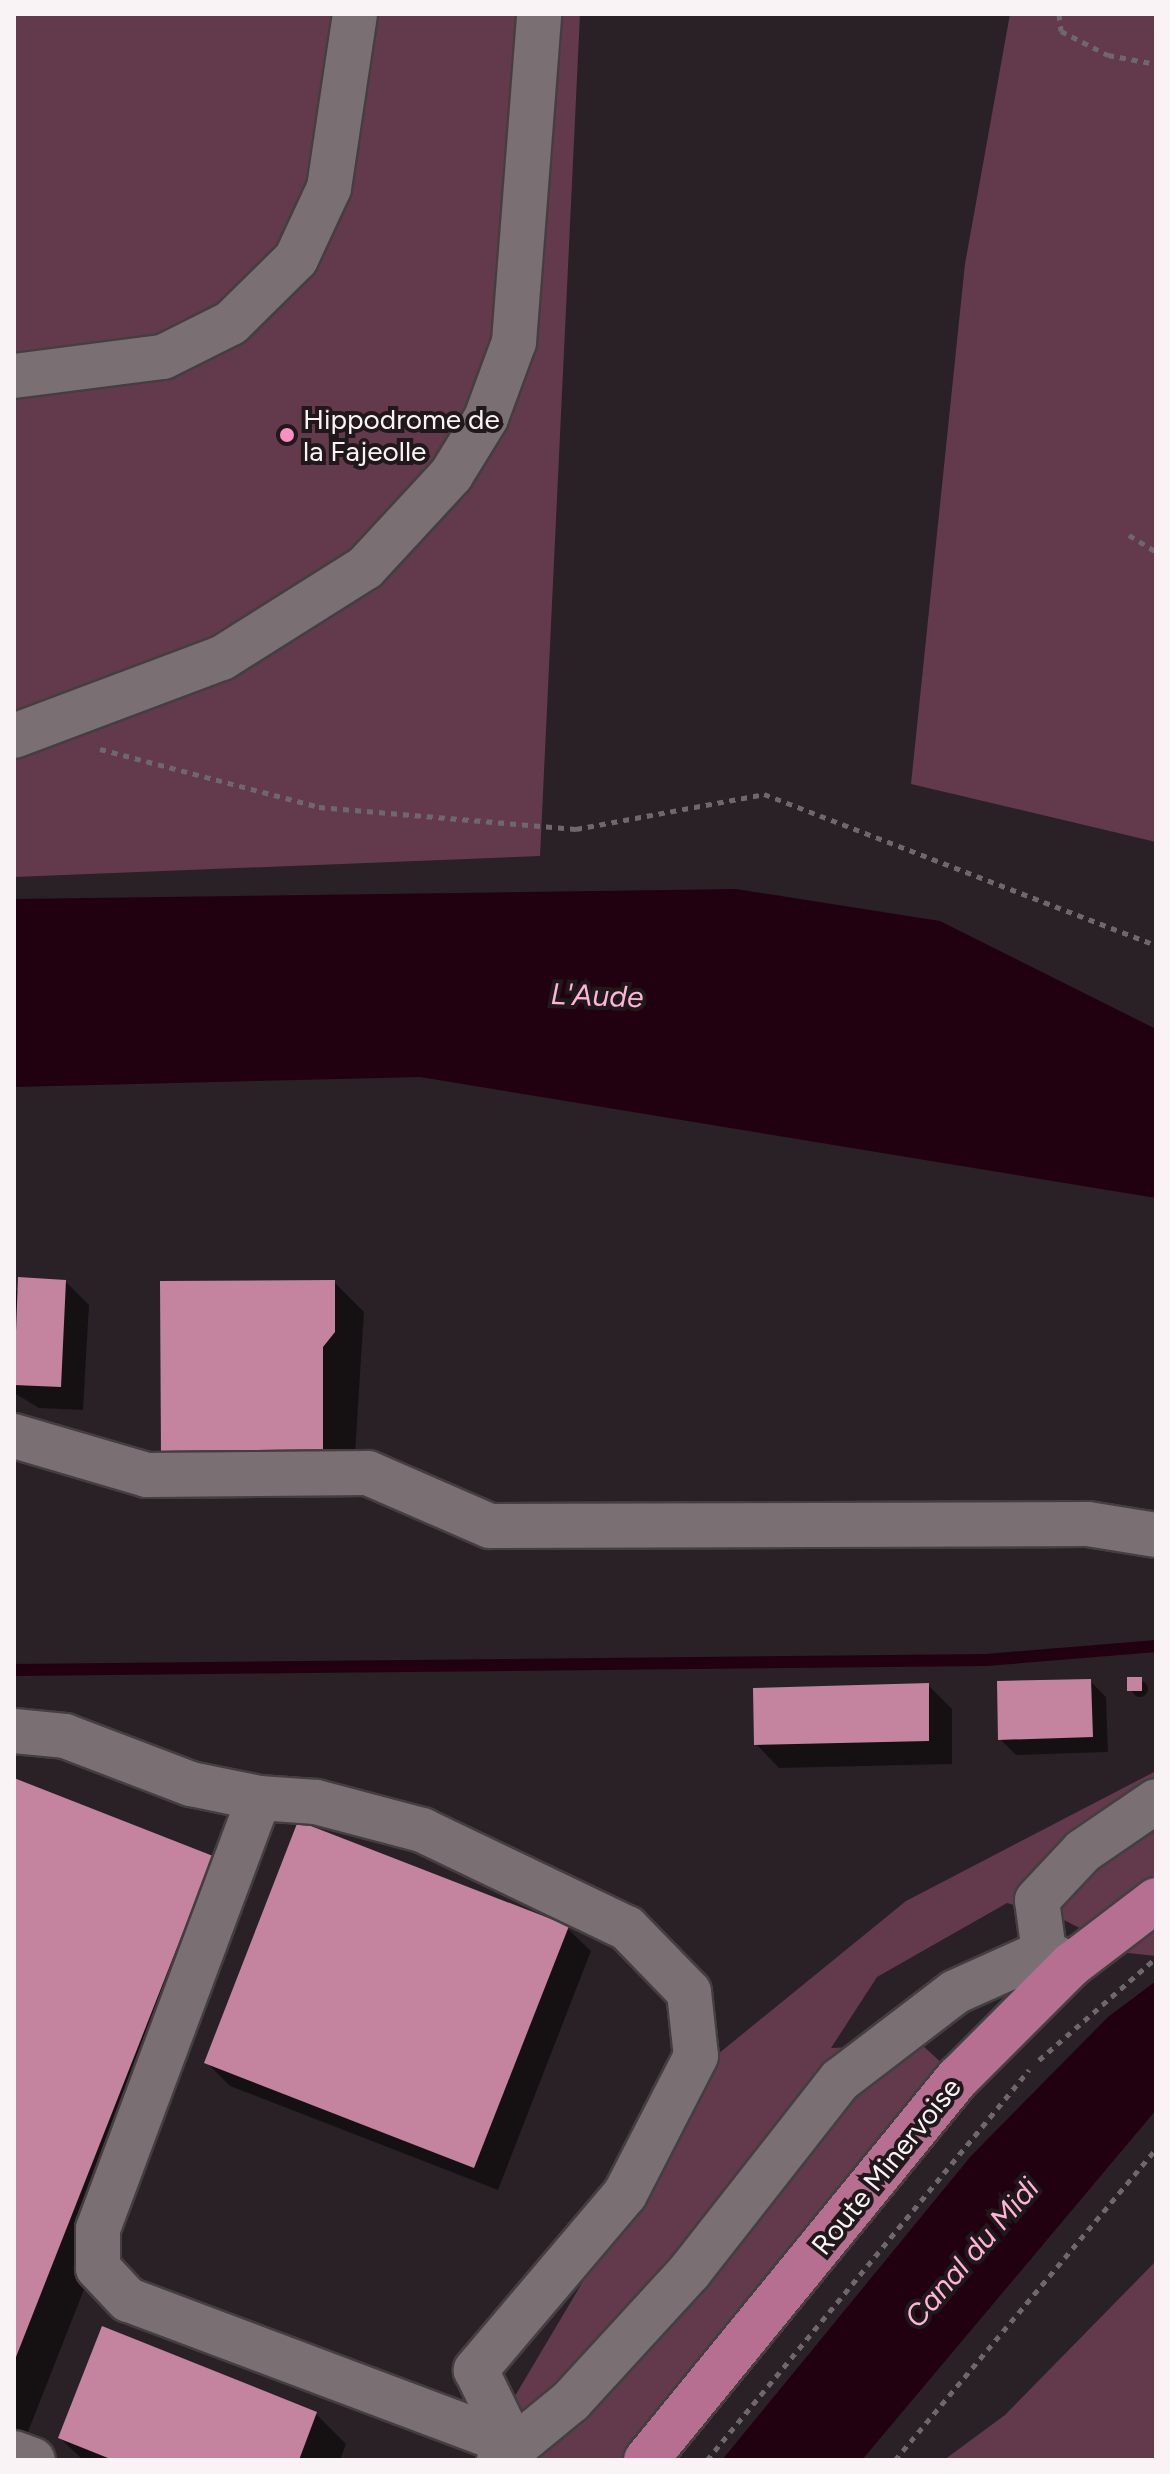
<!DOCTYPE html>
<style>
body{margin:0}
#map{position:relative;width:1170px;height:2474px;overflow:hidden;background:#292125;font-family:Figtree,sans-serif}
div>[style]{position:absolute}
.green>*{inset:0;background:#633a4c}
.water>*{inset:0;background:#210010}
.shadow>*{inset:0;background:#0007}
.round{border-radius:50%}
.stream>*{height:12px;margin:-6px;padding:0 6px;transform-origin:6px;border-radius:6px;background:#210010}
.building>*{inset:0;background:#c4839f}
.path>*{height:5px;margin-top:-2.5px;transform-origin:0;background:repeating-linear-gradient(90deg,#6f686b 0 6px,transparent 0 12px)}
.roads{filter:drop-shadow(2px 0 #453e41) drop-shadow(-2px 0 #453e41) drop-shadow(0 2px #453e41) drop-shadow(0 -2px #453e41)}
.minor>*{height:44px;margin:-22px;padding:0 22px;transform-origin:22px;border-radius:22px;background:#7a7074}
.major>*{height:44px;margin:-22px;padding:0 22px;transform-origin:22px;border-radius:22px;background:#b66f90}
.dots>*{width:22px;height:22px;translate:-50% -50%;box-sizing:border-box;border:4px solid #20181b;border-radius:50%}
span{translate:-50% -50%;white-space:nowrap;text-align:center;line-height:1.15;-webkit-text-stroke:8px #20181b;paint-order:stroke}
.poi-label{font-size:28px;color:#f9f3f5}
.left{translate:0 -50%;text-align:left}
.street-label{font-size:28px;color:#f9f3f5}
.water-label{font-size:30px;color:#feb4d4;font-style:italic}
.frame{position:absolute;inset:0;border:16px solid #f9f3f5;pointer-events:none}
</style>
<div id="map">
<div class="green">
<i style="clip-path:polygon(14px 14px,580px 14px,540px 856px,14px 877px)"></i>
<i style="clip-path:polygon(1010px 14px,1156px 14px,1156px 842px,911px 784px,965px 264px)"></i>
<i style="clip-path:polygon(1156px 1771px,1156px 1956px,1128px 1953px,1066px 1921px,1007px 1903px,877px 1977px,831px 2048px,921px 2044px,958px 2078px,646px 2460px,477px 2460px,718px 2054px,906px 1901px)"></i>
<i style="clip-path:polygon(1156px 2261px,1156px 2460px,944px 2460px,1005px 2415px)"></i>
</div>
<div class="water">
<i style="clip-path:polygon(736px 889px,940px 921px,1156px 1029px,1156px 1198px,420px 1077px,14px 1087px,14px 899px)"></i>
<i style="clip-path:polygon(1156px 1981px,1156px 2110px,862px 2460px,722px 2460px,971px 2156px,1108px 2017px)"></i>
</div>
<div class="shadow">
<i style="clip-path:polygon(66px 1282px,89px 1305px,83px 1410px,39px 1408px,14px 1393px,14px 1291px)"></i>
<i style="clip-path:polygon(334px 1282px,364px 1312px,353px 1486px,162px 1283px)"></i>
<i style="clip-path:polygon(1090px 1681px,1106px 1697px,1108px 1752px,1016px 1755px,1000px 1739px)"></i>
<i class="round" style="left:1132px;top:1681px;width:16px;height:16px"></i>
<i style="clip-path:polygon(929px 1686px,952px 1709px,952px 1764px,779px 1768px,756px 1744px)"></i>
<i style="clip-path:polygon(14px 1780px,212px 1858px,242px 1888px,24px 2442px,14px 2438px)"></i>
<i style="clip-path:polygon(567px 1928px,591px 1951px,498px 2190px,230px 2086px,207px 2063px)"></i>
<i style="clip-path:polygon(316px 2414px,346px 2444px,340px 2460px,83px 2460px,60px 2438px)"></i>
</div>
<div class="stream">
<i style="left:14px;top:1670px;width:972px;rotate:-0.59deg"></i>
<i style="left:986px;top:1660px;width:171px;rotate:-4.7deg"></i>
</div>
<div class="building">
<i style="clip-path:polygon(18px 1277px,66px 1280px,61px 1387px,14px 1385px)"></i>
<i style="clip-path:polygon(335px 1280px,335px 1332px,323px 1347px,323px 1457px,161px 1457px,160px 1281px)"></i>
<i style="clip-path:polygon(1127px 1677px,1142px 1677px,1142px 1691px,1127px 1691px)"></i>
<i style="clip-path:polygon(1091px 1679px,1093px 1737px,998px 1740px,997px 1681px)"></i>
<i style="clip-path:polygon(929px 1683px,929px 1741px,754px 1745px,753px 1688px)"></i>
<i style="clip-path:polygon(14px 1778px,213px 1856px,14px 2362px)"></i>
<i style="clip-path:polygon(298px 1821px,569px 1926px,474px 2168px,204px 2063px)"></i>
<i style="clip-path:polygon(102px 2326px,317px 2412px,299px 2460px,113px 2460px,58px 2438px)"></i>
</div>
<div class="path">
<i style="left:1059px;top:14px;width:17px;rotate:83deg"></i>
<i style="left:1061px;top:31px;width:53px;rotate:27.1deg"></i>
<i style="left:1108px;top:55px;width:49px;rotate:10.6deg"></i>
<i style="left:1129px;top:535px;width:32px;rotate:32deg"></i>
<i style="left:100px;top:749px;width:227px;rotate:14.8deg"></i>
<i style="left:319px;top:807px;width:258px;rotate:4.9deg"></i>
<i style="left:576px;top:829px;width:191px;rotate:-10.5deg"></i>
<i style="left:764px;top:794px;width:420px;rotate:21.1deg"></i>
<i style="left:1039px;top:2060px;width:155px;rotate:-41.1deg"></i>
<i style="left:707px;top:2460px;width:506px;rotate:-50.46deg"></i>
<i style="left:895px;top:2460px;width:406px;rotate:-50deg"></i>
</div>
<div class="roads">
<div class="minor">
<i style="left:14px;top:376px;width:150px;rotate:-7.3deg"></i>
<i style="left:163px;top:357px;width:76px;rotate:-26.6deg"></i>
<i style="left:231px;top:323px;width:91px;rotate:-44.6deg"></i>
<i style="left:296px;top:259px;width:78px;rotate:-65.1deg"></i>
<i style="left:329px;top:188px;width:176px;rotate:-81.5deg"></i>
<i style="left:14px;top:736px;width:222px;rotate:-20.6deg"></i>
<i style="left:222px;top:658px;width:169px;rotate:-32.2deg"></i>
<i style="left:365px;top:568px;width:127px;rotate:-47.2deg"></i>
<i style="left:451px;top:475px;width:67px;rotate:-58.4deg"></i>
<i style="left:486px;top:418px;width:81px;rotate:-69.8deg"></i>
<i style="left:514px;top:342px;width:329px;rotate:-85.6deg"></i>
<i style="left:14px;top:1436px;width:139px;rotate:16.3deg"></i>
<i style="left:147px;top:1475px;width:221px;rotate:-0.5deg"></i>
<i style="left:368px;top:1473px;width:133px;rotate:23.5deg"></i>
<i style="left:490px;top:1526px;width:598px;rotate:-0.19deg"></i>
<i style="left:1088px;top:1524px;width:69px;rotate:9.2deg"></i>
<i style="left:14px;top:1731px;width:51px;rotate:5.6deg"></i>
<i style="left:65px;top:1736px;width:135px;rotate:20.9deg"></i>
<i style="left:191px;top:1784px;width:69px;rotate:11.6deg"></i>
<i style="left:259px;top:1798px;width:57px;rotate:4deg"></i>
<i style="left:316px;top:1802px;width:110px;rotate:14.8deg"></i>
<i style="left:422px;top:1830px;width:227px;rotate:25.6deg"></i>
<i style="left:627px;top:1928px;width:89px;rotate:45.9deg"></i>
<i style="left:689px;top:1992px;width:64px;rotate:83.8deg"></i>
<i style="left:696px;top:2056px;width:155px;rotate:117.2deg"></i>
<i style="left:625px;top:2194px;width:231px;rotate:130.3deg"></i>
<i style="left:476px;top:2370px;width:82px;rotate:64.1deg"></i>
<i style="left:512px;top:2444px;width:410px;rotate:-159.4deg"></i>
<i style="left:128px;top:2300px;width:44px;rotate:-133.2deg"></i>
<i style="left:98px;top:2268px;width:39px;rotate:-90deg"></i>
<i style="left:98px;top:2229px;width:460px;rotate:-69.5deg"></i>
<i style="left:1071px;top:1965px;width:30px;rotate:-154deg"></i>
<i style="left:1044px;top:1952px;width:52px;rotate:-97.7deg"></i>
<i style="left:1037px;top:1900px;width:67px;rotate:-46.8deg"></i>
<i style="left:1083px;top:1851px;width:88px;rotate:-34.4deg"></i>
<i style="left:14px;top:2453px;width:20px;rotate:20deg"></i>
<i style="left:499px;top:2460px;width:93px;rotate:-39.3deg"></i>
<i style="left:571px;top:2401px;width:176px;rotate:-47.5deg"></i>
<i style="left:690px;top:2271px;width:243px;rotate:-51.9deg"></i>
<i style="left:840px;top:2080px;width:145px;rotate:-37.4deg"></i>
<i style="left:955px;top:1992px;width:98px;rotate:-24.2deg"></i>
</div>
<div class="major">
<i style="left:646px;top:2460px;width:493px;rotate:-50.8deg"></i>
<i style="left:958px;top:2078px;width:160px;rotate:-45deg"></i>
<i style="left:1071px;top:1965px;width:107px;rotate:-37.4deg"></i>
</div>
</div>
<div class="dots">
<i style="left:287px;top:435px;background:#fc8fc1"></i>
</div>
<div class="poi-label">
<span class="left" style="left:303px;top:435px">Hippodrome de<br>la Fajeolle</span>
</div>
<div class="street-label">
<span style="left:886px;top:2166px;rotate:-51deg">Route Minervoise</span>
</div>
<div class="water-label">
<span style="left:597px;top:996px;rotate:2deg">L'Aude</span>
<span style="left:972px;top:2253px;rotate:-49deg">Canal du Midi</span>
</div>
<div class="frame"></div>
</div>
